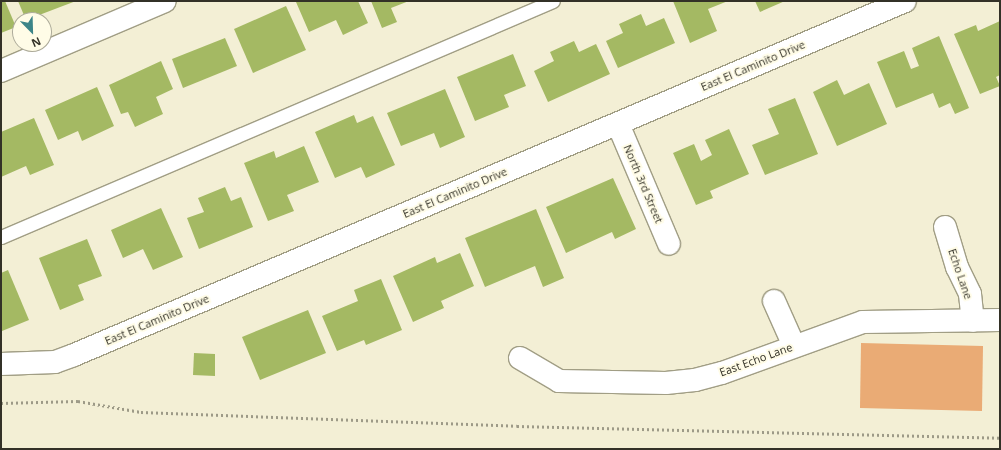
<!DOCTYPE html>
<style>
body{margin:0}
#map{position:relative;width:1001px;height:450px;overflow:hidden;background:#f3efd5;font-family:"Open Sans",sans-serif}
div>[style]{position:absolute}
.green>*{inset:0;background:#eaab75}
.building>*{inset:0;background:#a4b963}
.path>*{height:2.5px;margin-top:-1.25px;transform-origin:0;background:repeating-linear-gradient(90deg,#9d9a87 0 2px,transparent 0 5px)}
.roads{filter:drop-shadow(1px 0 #a19e85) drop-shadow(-1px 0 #a19e85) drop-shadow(0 1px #a19e85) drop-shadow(0 -1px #a19e85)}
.lane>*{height:13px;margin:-6.5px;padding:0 6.5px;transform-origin:6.5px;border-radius:6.5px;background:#fff}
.street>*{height:22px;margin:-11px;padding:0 11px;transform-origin:11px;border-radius:11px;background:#fff}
span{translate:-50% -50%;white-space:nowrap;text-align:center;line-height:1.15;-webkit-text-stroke:4px #fffce7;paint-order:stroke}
.street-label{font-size:11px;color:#333127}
.frame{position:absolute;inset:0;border:2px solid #333127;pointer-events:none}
.north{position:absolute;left:12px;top:12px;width:40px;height:40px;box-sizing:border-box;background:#fffce7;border:1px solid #adab9a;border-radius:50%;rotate:157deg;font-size:11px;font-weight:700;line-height:16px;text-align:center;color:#333127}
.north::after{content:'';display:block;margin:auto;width:14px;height:18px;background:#3c8588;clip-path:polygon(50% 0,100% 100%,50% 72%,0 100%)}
</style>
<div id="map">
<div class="green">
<i style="clip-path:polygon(861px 343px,983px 346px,982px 411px,860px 408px)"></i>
</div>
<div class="building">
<i style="clip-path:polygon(1px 1px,5px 1px,16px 27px,1px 33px)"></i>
<i style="clip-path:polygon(18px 1px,76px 1px,26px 20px)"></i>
<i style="clip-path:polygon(358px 1px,368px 23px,343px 35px,336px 20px,309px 32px,296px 2px)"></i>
<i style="clip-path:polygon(371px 1px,409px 1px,391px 8px,397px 22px,382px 28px)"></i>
<i style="clip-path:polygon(673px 1px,728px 1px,708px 9px,717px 31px,690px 43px)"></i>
<i style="clip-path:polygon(755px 1px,785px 1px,760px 12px)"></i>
<i style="clip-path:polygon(286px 6px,306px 50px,253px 73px,234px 29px)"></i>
<i style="clip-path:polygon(641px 14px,646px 26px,664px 18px,675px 43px,618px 68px,606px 41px,623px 33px,619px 24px)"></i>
<i style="clip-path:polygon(1000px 21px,1000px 75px,996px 77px,1000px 86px,980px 94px,954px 34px,976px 25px,978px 31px)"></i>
<i style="clip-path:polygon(939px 36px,969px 108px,955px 114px,950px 103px,939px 108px,933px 93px,896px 108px,877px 62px,904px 51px,911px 69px,919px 66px,912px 48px)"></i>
<i style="clip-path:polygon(225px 38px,237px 66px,183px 88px,172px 59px)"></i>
<i style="clip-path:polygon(574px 41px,579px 52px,596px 44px,610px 74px,548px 102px,534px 71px,554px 61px,550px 52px)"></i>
<i style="clip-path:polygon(513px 54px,526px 86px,504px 95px,509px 107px,475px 121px,457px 77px)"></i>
<i style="clip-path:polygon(161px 61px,173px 89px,156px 97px,163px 114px,135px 127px,128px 112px,121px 114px,109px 85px)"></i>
<i style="clip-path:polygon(837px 80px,844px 95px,869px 83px,887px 124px,837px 146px,813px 92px)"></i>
<i style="clip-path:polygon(97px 87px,114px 126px,82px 141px,78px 131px,58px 140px,45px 110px)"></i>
<i style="clip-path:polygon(445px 89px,465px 137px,440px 148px,434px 133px,401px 146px,387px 113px)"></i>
<i style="clip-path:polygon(795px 98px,818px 154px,765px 175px,752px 145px,779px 134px,768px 109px)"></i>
<i style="clip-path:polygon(354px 115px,357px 123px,373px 116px,395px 165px,366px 178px,361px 167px,335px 178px,315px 132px)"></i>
<i style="clip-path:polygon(34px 118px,54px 165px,30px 175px,26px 166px,1px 177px,1px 132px)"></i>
<i style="clip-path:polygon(729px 129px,749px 174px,710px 191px,713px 198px,696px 205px,673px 153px,694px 144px,701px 161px,712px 155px,705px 140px)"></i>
<i style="clip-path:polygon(304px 146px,319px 182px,287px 195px,294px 211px,268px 221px,244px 163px,274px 151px,276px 158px)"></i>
<i style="clip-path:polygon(613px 178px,636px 229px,615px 239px,612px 232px,566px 253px,546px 207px)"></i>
<i style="clip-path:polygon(225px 187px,231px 201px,241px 197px,253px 227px,199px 249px,187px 218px,204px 212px,198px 198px)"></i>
<i style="clip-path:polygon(161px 208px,183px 257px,153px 270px,143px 249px,123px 258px,111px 230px)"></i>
<i style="clip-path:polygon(536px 209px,564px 278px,543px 287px,535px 266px,485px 287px,465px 238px)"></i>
<i style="clip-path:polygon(87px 239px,102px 276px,78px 285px,84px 300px,60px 310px,39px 258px)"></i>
<i style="clip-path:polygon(460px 253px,474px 286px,441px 301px,444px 308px,413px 322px,393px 276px,435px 257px,437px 263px)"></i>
<i style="clip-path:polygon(8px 270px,29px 320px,2px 331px,1px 273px)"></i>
<i style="clip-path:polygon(381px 279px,402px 330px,366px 345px,364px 340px,337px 351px,322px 316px,358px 301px,354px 290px)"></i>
<i style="clip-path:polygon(308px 310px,326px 353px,260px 380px,242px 337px)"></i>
<i style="clip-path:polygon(194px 353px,215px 354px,215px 376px,193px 375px)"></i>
</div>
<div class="path">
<i style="left:1px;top:403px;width:77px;rotate:-1.5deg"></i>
<i style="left:78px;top:401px;width:64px;rotate:9.9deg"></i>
<i style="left:141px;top:412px;width:376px;rotate:2.1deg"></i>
<i style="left:517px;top:426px;width:483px;rotate:1.4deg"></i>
</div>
<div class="roads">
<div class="lane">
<i style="left:1px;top:237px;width:600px;rotate:-23.15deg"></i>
</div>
<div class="street">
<i style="left:1px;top:71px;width:178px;rotate:-23.1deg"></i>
<i style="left:618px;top:124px;width:130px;rotate:67deg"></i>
<i style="left:945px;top:227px;width:42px;rotate:73.3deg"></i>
<i style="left:957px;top:267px;width:30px;rotate:64deg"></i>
<i style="left:970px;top:294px;width:27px;rotate:84deg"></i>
<i style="left:774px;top:301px;width:49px;rotate:66deg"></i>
<i style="left:520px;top:358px;width:45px;rotate:30.5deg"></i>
<i style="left:559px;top:381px;width:107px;rotate:1.1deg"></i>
<i style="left:666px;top:383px;width:29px;rotate:-6deg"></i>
<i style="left:695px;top:380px;width:28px;rotate:-15deg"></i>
<i style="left:722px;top:373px;width:150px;rotate:-19.9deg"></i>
<i style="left:863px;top:322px;width:137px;rotate:-0.8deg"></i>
<i style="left:1px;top:364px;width:54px;rotate:-2.1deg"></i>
<i style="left:55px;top:362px;width:20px;rotate:-20deg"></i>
<i style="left:74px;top:355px;width:903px;rotate:-23.07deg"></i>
</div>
</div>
<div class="street-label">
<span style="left:753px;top:66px;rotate:-23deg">East El Caminito Drive</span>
<span style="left:643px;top:184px;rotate:67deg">North 3rd Street</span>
<span style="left:455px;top:193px;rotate:-23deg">East El Caminito Drive</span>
<span style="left:960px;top:274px;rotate:71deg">Echo Lane</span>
<span style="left:157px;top:320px;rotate:-23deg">East El Caminito Drive</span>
<span style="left:756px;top:360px;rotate:-20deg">East Echo Lane</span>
</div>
<div class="frame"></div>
<div class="north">N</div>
</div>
